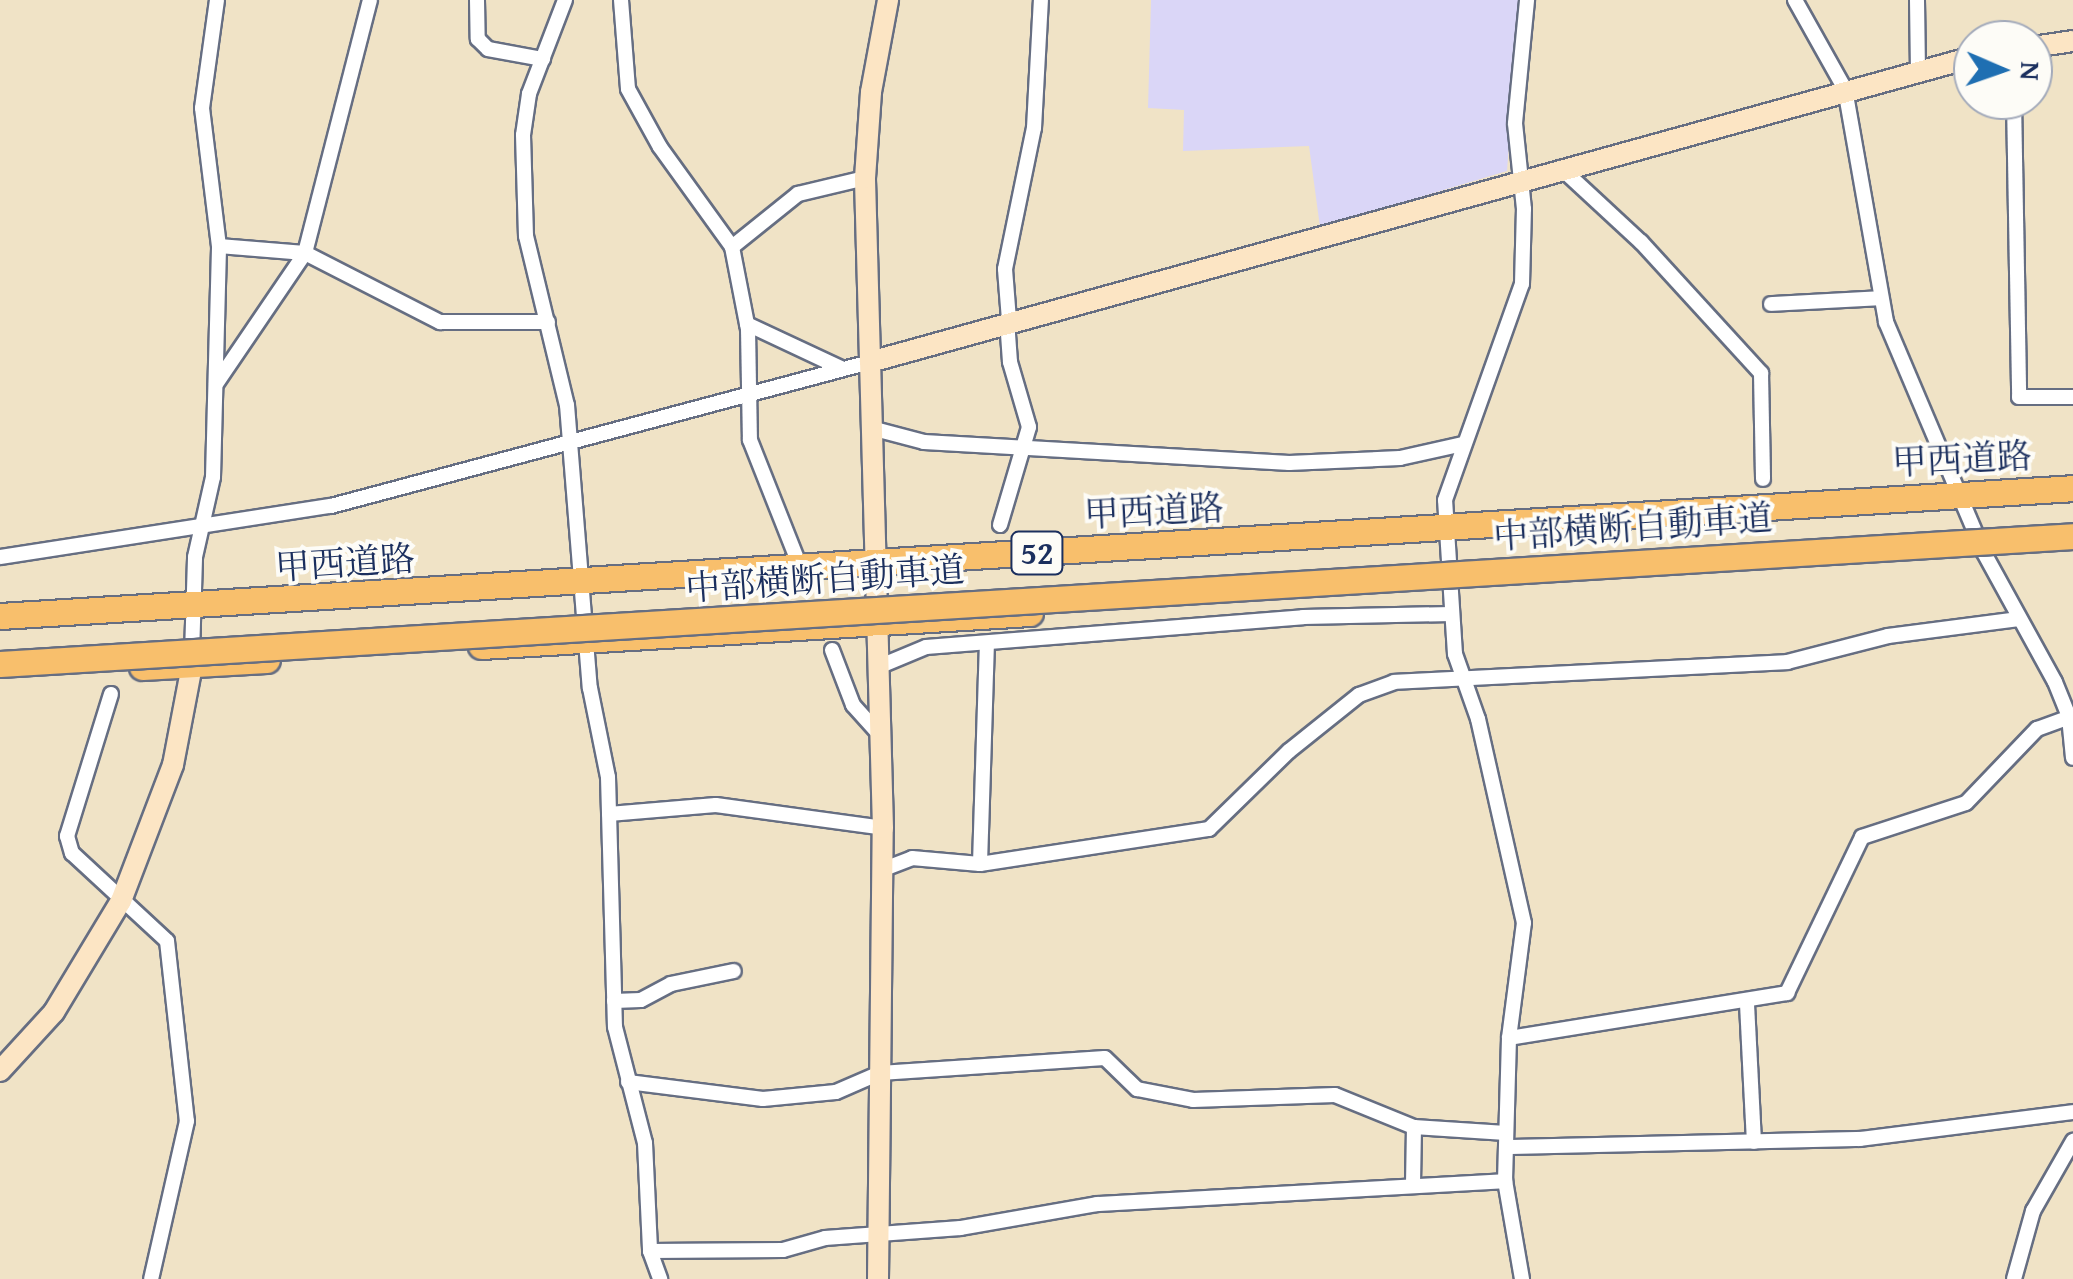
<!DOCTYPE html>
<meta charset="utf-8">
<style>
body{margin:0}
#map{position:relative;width:2073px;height:1279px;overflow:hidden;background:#f0e3c6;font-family:"Gentium Book Plus","Noto Serif JP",serif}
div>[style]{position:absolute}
.built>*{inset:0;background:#dad6f7}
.roads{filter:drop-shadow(2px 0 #666e82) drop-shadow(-2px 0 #666e82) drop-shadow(0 2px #666e82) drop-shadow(0 -2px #666e82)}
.street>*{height:14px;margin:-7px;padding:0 7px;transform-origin:7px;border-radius:7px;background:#fff}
.secondary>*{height:20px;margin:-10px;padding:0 10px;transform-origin:10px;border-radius:10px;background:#fce5c4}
.highway>*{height:25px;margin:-12.5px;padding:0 12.5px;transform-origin:12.5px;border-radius:12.5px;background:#f8bf6c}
.bridges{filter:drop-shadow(2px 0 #666e82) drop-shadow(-2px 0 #666e82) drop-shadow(0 2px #666e82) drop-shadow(0 -2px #666e82)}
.highway-bridge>*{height:25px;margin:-12.5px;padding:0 12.5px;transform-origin:12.5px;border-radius:12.5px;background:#f8bf6c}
span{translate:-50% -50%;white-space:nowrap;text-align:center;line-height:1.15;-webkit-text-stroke:8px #fdfcf7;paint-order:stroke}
.shield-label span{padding:2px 8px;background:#fdfcf7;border:2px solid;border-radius:8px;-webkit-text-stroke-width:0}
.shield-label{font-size:32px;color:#1b2f5e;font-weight:700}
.street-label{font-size:35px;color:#1b2f5e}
.north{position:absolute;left:1953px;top:20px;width:100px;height:100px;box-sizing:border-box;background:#fdfcf7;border:2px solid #a3aaba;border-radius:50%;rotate:92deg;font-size:28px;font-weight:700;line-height:40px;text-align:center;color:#1b2f5e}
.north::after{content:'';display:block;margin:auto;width:35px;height:45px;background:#1f6fb2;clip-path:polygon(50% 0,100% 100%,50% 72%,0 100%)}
</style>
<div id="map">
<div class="built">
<i style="clip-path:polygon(1151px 0,1520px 0,1507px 171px,1320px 227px,1309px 146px,1183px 151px,1184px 110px,1148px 108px)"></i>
</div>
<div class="roads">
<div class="street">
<i style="left:217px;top:0;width:109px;rotate:97.9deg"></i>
<i style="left:202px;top:108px;width:139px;rotate:83deg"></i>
<i style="left:219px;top:246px;width:86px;rotate:4.7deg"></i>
<i style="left:305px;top:253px;width:152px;rotate:27.1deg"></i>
<i style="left:440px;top:322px;width:108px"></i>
<i style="left:477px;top:0;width:39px;rotate:89deg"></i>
<i style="left:478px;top:39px;width:14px;rotate:45deg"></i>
<i style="left:488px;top:49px;width:56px;rotate:10.3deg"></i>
<i style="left:565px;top:0;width:101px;rotate:111deg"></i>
<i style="left:529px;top:94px;width:41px;rotate:98.3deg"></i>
<i style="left:523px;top:135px;width:101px;rotate:88.3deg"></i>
<i style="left:526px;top:236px;width:174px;rotate:76.4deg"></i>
<i style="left:567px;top:405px;width:284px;rotate:85.4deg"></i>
<i style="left:590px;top:688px;width:91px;rotate:78.6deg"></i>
<i style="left:608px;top:777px;width:250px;rotate:88.4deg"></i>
<i style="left:615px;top:1027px;width:120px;rotate:75.5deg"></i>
<i style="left:645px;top:1143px;width:108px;rotate:87.3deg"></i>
<i style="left:650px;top:1251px;width:30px;rotate:70deg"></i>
<i style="left:621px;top:0;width:89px;rotate:85.5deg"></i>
<i style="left:628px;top:89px;width:66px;rotate:61.1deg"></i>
<i style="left:660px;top:147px;width:123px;rotate:54.2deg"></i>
<i style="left:732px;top:247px;width:84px;rotate:79deg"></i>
<i style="left:748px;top:329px;width:111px;rotate:89deg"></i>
<i style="left:750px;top:440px;width:136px;rotate:68.4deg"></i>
<i style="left:1795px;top:0;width:102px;rotate:60.7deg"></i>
<i style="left:1845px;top:89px;width:237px;rotate:80deg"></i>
<i style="left:1886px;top:322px;width:249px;rotate:67deg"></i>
<i style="left:1983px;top:551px;width:149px;rotate:61.2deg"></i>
<i style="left:2055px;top:682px;width:38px;rotate:68deg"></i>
<i style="left:2069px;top:717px;width:41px;rotate:84.4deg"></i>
<i style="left:1917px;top:0;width:69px;rotate:89.2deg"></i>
<i style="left:2014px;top:100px;width:297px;rotate:89deg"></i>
<i style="left:2019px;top:397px;width:54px"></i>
<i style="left:1561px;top:168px;width:109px;rotate:42.8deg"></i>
<i style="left:1641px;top:242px;width:178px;rotate:47.5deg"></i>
<i style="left:1761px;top:373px;width:106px;rotate:88.9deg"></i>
<i style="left:732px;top:247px;width:85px;rotate:-38.8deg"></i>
<i style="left:798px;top:194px;width:69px;rotate:-13.4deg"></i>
<i style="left:1771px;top:304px;width:110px;rotate:-3.1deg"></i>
<i style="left:1009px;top:320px;width:51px;rotate:-94.5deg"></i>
<i style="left:1005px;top:269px;width:144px;rotate:-78.4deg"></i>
<i style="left:1034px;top:128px;width:128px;rotate:-86.9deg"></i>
<i style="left:747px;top:324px;width:104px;rotate:25.1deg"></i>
<i style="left:216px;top:384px;width:158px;rotate:-55.8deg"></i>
<i style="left:305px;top:253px;width:261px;rotate:-75.6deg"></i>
<i style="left:871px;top:428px;width:55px;rotate:14.8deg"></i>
<i style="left:924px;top:442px;width:366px;rotate:3.3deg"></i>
<i style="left:1289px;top:463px;width:111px;rotate:-2.6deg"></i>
<i style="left:1400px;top:458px;width:65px;rotate:-12.5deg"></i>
<i style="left:1000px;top:525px;width:102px;rotate:-73.5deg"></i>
<i style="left:1029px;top:427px;width:68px;rotate:-106.3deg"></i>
<i style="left:1010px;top:362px;width:42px;rotate:-94.1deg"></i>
<i style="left:0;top:557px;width:335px;rotate:-8.8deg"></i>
<i style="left:331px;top:506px;width:558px;rotate:-14.96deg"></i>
<i style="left:832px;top:650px;width:59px;rotate:69.1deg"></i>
<i style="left:853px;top:705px;width:40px;rotate:48deg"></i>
<i style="left:192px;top:654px;width:97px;rotate:-88.2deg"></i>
<i style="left:195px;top:557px;width:82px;rotate:-77.3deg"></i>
<i style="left:213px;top:477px;width:231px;rotate:-88.5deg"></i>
<i style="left:878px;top:667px;width:52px;rotate:-22.6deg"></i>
<i style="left:926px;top:647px;width:378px;rotate:-4.5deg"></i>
<i style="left:1303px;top:617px;width:149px;rotate:-1.2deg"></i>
<i style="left:111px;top:694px;width:149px;rotate:107.2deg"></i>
<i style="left:67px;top:836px;width:18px;rotate:74deg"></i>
<i style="left:72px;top:853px;width:129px;rotate:42.8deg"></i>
<i style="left:167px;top:941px;width:181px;rotate:83.7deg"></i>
<i style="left:187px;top:1121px;width:162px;rotate:102.8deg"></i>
<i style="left:609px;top:814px;width:107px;rotate:-4.8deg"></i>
<i style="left:716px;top:805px;width:169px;rotate:7.8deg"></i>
<i style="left:980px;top:864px;width:221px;rotate:-88.2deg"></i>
<i style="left:884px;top:869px;width:30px;rotate:-21deg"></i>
<i style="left:912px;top:858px;width:68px;rotate:5deg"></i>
<i style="left:980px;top:864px;width:232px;rotate:-8.7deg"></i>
<i style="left:1209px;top:829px;width:112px;rotate:-44.3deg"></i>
<i style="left:1289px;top:751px;width:90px;rotate:-38.7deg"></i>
<i style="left:1359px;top:695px;width:37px;rotate:-20deg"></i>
<i style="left:1394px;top:682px;width:394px;rotate:-2.9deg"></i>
<i style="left:1787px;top:662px;width:104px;rotate:-14.4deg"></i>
<i style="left:1888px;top:636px;width:132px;rotate:-7.4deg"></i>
<i style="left:614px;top:1001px;width:27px;rotate:-2deg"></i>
<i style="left:641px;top:1000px;width:34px;rotate:-28deg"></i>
<i style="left:671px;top:984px;width:64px;rotate:-11.7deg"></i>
<i style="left:1747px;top:1004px;width:138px;rotate:87.1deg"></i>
<i style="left:1509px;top:1038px;width:282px;rotate:-9.2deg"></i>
<i style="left:1787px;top:993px;width:173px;rotate:-64.3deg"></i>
<i style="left:1862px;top:837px;width:109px;rotate:-18.1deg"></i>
<i style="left:1966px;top:803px;width:103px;rotate:-46.2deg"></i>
<i style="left:2037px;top:729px;width:38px;rotate:-20deg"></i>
<i style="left:628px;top:1082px;width:136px;rotate:7.2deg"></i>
<i style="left:763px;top:1099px;width:73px;rotate:-5.5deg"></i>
<i style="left:836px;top:1092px;width:48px;rotate:-23.4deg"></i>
<i style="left:880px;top:1073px;width:225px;rotate:-3.8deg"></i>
<i style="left:1105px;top:1058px;width:45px;rotate:44.1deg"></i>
<i style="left:1137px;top:1089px;width:57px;rotate:11.1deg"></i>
<i style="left:1193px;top:1100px;width:142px;rotate:-2deg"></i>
<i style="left:1335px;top:1095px;width:85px;rotate:22.1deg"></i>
<i style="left:1414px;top:1127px;width:92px;rotate:3.7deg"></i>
<i style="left:1507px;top:1147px;width:353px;rotate:-1.3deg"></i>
<i style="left:1860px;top:1139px;width:215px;rotate:-7.2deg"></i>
<i style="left:1413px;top:1184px;width:57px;rotate:-89deg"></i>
<i style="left:650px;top:1251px;width:133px;rotate:-0.4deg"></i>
<i style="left:783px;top:1250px;width:44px;rotate:-15.9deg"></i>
<i style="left:825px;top:1238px;width:136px;rotate:-4.2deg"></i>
<i style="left:961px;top:1228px;width:138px;rotate:-10deg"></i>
<i style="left:1097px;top:1204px;width:409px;rotate:-3.2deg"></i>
<i style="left:1522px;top:1279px;width:99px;rotate:-99.8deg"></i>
<i style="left:1505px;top:1181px;width:143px;rotate:-88.4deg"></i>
<i style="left:1509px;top:1038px;width:116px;rotate:-82.6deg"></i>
<i style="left:1524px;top:923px;width:209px;rotate:-102.7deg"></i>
<i style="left:1478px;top:719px;width:69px;rotate:-109.5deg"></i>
<i style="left:1455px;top:654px;width:154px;rotate:-93.7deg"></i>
<i style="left:1445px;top:500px;width:229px;rotate:-70.4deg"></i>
<i style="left:1522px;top:284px;width:75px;rotate:-88.5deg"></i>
<i style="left:1524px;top:209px;width:86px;rotate:-96deg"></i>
<i style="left:1515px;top:123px;width:124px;rotate:-84.4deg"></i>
<i style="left:2014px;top:1279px;width:71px;rotate:-74.4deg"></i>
<i style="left:2033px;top:1211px;width:81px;rotate:-60.3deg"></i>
</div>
<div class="secondary">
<i style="left:2033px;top:47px;width:40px;rotate:-8.5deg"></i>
<i style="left:870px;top:362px;width:1144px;rotate:-15.46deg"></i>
<i style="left:0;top:1071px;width:80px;rotate:-47.5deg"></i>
<i style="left:54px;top:1012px;width:130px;rotate:-58.9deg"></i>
<i style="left:121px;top:901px;width:146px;rotate:-69.1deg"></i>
<i style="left:173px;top:765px;width:102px;rotate:-79.2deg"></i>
<i style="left:878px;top:1279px;width:451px;rotate:-89.4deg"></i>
<i style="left:883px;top:828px;width:650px;rotate:-91.59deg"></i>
<i style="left:865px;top:178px;width:86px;rotate:-86deg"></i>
<i style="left:871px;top:92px;width:94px;rotate:-79.5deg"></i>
</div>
<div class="highway">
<i style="left:0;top:616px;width:2077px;rotate:-3.53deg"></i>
<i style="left:481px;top:646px;width:550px;rotate:-3.44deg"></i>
<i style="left:142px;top:667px;width:125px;rotate:-3.2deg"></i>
</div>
</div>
<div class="bridges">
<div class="highway-bridge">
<i style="left:0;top:664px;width:2077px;rotate:-3.53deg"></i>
</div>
</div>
<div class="shield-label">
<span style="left:1037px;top:553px">52</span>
</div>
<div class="street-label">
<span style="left:1962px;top:459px;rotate:-3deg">甲西道路</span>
<span style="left:1154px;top:511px;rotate:-3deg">甲西道路</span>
<span style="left:1633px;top:527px;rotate:-4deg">中部横断自動車道</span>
<span style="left:345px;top:563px;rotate:-4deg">甲西道路</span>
<span style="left:825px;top:579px;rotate:-4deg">中部横断自動車道</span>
</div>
<div class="north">N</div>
</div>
